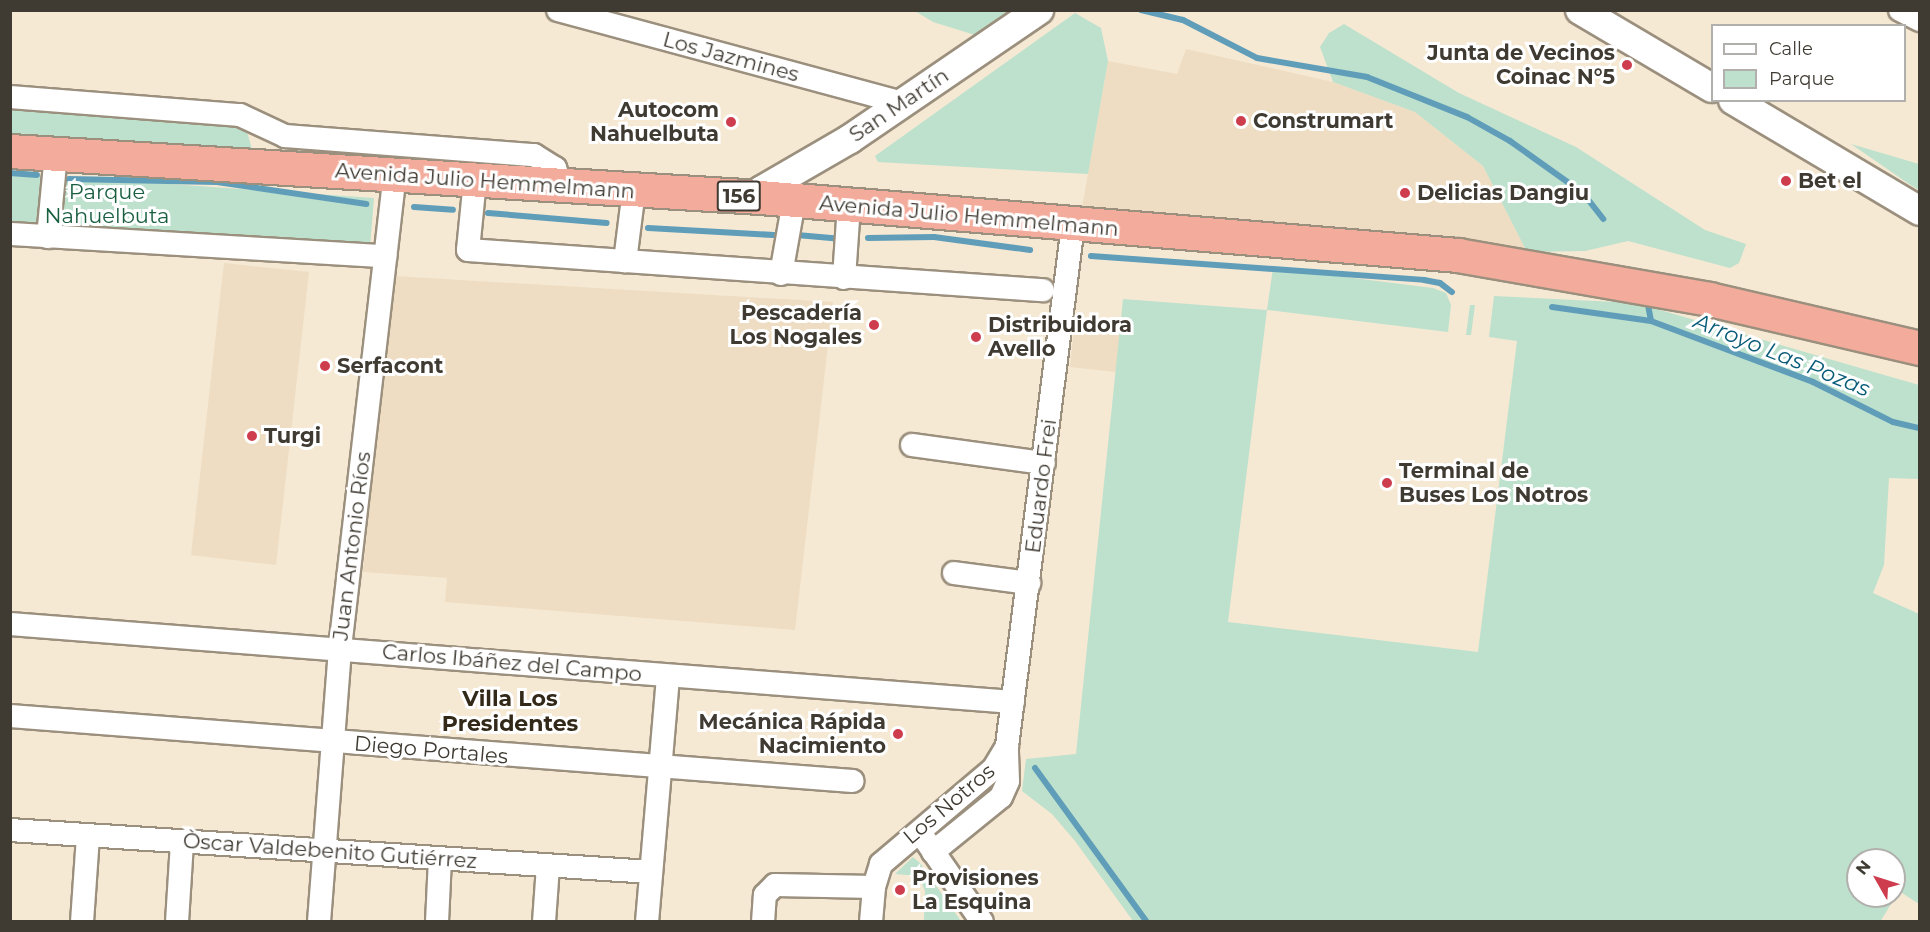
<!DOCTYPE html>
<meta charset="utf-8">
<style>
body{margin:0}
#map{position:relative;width:1930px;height:932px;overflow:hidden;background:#f5e9d4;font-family:Montserrat,sans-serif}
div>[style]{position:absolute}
.built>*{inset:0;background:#eeddc2}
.green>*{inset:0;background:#bde1cc}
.stream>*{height:6px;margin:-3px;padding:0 3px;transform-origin:3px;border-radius:3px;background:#609db9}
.roads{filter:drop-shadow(2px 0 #9b8f7d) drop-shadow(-2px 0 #9b8f7d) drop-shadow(0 2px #9b8f7d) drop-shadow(0 -2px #9b8f7d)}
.minor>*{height:22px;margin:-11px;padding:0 11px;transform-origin:11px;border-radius:11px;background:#fff}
.tertiary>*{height:28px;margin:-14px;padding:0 14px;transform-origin:14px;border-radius:14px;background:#fff}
.trunk>*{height:33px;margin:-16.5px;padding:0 16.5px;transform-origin:16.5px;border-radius:16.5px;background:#f3ac9c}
.dots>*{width:16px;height:16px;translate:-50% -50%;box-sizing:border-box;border:3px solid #fff;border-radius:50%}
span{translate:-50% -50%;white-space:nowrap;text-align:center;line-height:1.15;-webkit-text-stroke:6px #fff;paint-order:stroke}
.shield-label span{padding:2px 4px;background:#fff;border:2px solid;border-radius:4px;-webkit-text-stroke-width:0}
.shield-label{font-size:20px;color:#3f3a32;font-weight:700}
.poi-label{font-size:21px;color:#3f3a32;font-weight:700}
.right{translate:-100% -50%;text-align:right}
.left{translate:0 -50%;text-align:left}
.street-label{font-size:21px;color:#3f3a32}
.park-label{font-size:21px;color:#1a5f40}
.water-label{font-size:22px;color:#075b78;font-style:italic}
.neighbourhood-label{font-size:22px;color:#332919;font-weight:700}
.frame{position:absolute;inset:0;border:12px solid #3f3a32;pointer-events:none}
.legend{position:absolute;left:1711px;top:24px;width:195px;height:78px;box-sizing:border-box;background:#fff;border:2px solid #b2b0ad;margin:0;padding:8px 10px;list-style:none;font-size:18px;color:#3f3a32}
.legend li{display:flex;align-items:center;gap:12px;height:30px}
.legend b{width:30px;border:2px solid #b2b0ad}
.north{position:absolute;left:1846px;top:848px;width:60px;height:60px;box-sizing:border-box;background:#fff;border:2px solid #b2b0ad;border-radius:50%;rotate:309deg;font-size:16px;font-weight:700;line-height:24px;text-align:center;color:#3f3a32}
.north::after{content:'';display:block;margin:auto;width:21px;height:27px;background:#cd3d4e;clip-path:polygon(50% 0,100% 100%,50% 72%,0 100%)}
</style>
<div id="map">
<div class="built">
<i style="clip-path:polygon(1186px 49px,1333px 82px,1415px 112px,1483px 166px,1527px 252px,1080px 219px,1108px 61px,1177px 74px)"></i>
<i style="clip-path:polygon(224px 263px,309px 272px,276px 565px,191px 555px)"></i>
<i style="clip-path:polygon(393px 276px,833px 302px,795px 630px,445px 602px,447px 578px,363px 572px)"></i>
<i style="clip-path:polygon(1074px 328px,1120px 332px,1116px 372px,1070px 367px)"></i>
</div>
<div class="green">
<i style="clip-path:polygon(915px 11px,1009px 11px,975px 35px,933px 22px)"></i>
<i style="clip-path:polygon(1075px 13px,1101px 28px,1108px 61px,1088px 174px,878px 162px,875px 156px)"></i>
<i style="clip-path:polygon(1344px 24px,1459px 93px,1576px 147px,1705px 230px,1746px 244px,1739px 263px,1730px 268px,1628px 241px,1585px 251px,1527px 252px,1483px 166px,1415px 112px,1333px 82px,1320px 47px,1329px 33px)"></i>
<i style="clip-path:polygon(14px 110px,230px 125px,247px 132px,252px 149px,11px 133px,11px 112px)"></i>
<i style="clip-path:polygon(1851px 144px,1919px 164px,1919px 190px,1909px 184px)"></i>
<i style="clip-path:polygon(10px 173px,374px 198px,370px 247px,11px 222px)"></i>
<i style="clip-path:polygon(evenodd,1273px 268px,1433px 288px,1446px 293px,1451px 305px,1448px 332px,1267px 310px,1228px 622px,1478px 652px,1517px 341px,1489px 337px,1494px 296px,1636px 303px,1919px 385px,1919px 479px,1889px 478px,1884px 565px,1873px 593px,1919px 614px,1919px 904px,1899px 891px,1880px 922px,1133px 921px,1075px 841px,1052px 814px,1022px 791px,1026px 759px,1076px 754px,1123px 299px,1267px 310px,1273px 268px,1858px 860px,1894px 860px,1894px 896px,1858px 896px,1858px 860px)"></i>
<i style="clip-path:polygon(1470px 305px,1475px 305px,1471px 335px,1466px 335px)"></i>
<i style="clip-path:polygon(913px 857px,920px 863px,961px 921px,924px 921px,925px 891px,919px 876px,895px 874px)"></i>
</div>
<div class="stream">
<i style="left:1141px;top:10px;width:43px;rotate:13.4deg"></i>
<i style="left:1183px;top:20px;width:83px;rotate:27.2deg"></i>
<i style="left:1257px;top:58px;width:112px;rotate:9.8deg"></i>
<i style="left:1367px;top:77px;width:108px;rotate:21.8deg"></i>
<i style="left:1467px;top:117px;width:49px;rotate:29.2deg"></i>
<i style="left:1510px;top:141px;width:90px;rotate:35.5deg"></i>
<i style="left:1583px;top:193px;width:33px;rotate:52deg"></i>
<i style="left:10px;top:173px;width:27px;rotate:4deg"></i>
<i style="left:69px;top:179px;width:148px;rotate:1.2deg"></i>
<i style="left:217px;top:182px;width:151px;rotate:8.4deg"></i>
<i style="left:414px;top:207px;width:39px;rotate:4deg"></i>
<i style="left:488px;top:213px;width:119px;rotate:4.8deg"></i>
<i style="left:648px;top:228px;width:126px;rotate:3.2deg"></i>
<i style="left:797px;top:235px;width:37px;rotate:5deg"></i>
<i style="left:868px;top:238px;width:66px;rotate:-0.9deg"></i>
<i style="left:934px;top:237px;width:97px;rotate:7.7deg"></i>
<i style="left:1091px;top:256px;width:334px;rotate:4.1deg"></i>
<i style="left:1424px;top:280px;width:16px;rotate:11deg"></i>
<i style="left:1440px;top:283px;width:15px;rotate:37deg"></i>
<i style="left:1647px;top:300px;width:21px;rotate:79deg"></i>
<i style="left:1651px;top:321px;width:173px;rotate:20.6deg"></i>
<i style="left:1813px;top:382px;width:89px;rotate:26.6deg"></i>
<i style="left:1893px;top:422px;width:28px;rotate:13deg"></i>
<i style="left:1552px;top:307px;width:100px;rotate:8deg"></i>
<i style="left:1035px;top:768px;width:190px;rotate:54deg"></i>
</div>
<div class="roads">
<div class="minor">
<i style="left:558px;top:10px;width:357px;rotate:15.1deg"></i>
<i style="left:1900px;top:10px;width:22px;rotate:27deg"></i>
<i style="left:10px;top:97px;width:231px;rotate:4.5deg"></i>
<i style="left:240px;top:115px;width:50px;rotate:25deg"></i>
<i style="left:285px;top:136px;width:250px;rotate:4.4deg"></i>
<i style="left:534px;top:155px;width:25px;rotate:32deg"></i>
<i style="left:555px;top:168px;width:20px;rotate:70deg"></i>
<i style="left:475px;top:180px;width:70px;rotate:95.7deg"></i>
<i style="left:468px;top:250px;width:157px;rotate:4deg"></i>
<i style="left:634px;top:190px;width:72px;rotate:97.2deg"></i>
<i style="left:625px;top:261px;width:419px;rotate:4deg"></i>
<i style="left:10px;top:234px;width:376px;rotate:3.4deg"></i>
<i style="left:48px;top:237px;width:83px;rotate:-84.5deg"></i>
<i style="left:781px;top:274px;width:74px;rotate:-79.9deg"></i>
<i style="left:844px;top:278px;width:74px;rotate:-86.1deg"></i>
<i style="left:912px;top:445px;width:133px;rotate:7.8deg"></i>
<i style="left:954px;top:573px;width:76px;rotate:7.6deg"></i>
<i style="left:10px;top:624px;width:1006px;rotate:4.45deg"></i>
<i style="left:10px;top:716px;width:845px;rotate:4.41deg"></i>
<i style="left:10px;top:830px;width:641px;rotate:3.75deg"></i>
<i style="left:926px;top:841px;width:98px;rotate:55.3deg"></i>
<i style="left:933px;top:852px;width:87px;rotate:-39deg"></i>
<i style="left:1001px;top:797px;width:17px;rotate:-66deg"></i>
<i style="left:1008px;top:781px;width:35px;rotate:-92deg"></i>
<i style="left:1007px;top:746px;width:525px;rotate:-82.78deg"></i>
<i style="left:82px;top:922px;width:86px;rotate:-86deg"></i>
<i style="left:177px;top:922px;width:80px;rotate:-86.4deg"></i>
<i style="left:319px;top:922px;width:275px;rotate:-85.6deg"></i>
<i style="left:340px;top:648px;width:479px;rotate:-83.4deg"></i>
<i style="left:437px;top:922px;width:63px;rotate:-87.3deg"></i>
<i style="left:544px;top:922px;width:56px;rotate:-85.9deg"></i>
<i style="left:647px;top:922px;width:246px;rotate:-85.1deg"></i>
<i style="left:763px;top:922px;width:27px;rotate:-86deg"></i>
<i style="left:765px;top:895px;width:14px;rotate:-45deg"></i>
<i style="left:775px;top:885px;width:99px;rotate:1.2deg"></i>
<i style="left:871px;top:922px;width:35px;rotate:-85deg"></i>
<i style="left:874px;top:887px;width:24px;rotate:-73deg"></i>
<i style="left:881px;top:864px;width:148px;rotate:-40.3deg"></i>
<i style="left:994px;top:768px;width:26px;rotate:-59deg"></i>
</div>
<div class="tertiary">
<i style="left:1580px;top:10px;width:153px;rotate:30.6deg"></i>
<i style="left:1733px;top:100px;width:217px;rotate:30.7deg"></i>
<i style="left:760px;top:197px;width:7px;rotate:-74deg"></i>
<i style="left:762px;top:190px;width:102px;rotate:-30.1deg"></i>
<i style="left:850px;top:139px;width:229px;rotate:-34.3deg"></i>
</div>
<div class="trunk">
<i style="left:10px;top:151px;width:751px;rotate:3.51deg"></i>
<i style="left:760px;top:197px;width:700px;rotate:4.75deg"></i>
<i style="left:1458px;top:255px;width:255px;rotate:9.9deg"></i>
<i style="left:1709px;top:299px;width:217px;rotate:13.1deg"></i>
</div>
</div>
<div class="dots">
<i style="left:1627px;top:65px;background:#cd3d4e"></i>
<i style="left:1241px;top:121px;background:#cd3d4e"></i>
<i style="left:731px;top:122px;background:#cd3d4e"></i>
<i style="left:1786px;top:181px;background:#cd3d4e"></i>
<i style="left:1405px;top:193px;background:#cd3d4e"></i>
<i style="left:874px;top:325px;background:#cd3d4e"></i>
<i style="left:976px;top:337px;background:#cd3d4e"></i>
<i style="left:325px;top:366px;background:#cd3d4e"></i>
<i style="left:252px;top:436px;background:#cd3d4e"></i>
<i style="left:1387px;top:483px;background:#cd3d4e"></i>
<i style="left:898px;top:734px;background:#cd3d4e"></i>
<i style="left:900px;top:890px;background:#cd3d4e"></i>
</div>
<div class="shield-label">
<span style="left:739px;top:196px">156</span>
</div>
<div class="poi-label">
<span class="right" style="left:1615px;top:65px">Junta de Vecinos<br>Coinac N°5</span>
<span class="right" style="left:719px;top:122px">Autocom<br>Nahuelbuta</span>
<span class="left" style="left:1253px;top:121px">Construmart</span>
<span class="left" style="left:1798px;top:181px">Bet el</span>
<span class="left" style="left:1417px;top:193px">Delicias Dangiu</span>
<span class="right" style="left:862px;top:325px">Pescadería<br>Los Nogales</span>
<span class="left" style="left:988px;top:337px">Distribuidora<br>Avello</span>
<span class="left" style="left:337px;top:366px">Serfacont</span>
<span class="left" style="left:264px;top:436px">Turgi</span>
<span class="left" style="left:1399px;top:483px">Terminal de<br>Buses Los Notros</span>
<span class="right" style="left:886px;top:734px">Mecánica Rápida<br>Nacimiento</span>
<span class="left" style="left:912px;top:890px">Provisiones<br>La Esquina</span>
</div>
<div class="street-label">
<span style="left:731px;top:57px;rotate:15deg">Los Jazmines</span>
<span style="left:899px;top:105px;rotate:-34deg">San Martín</span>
<span style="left:485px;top:181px;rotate:4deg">Avenida Julio Hemmelmann</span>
<span style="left:969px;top:216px;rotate:5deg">Avenida Julio Hemmelmann</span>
<span style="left:1041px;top:486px;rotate:-83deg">Eduardo Frei</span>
<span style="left:352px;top:546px;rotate:-83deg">Juan Antonio Ríos</span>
<span style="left:512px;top:663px;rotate:5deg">Carlos Ibáñez del Campo</span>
<span style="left:431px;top:750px;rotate:5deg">Diego Portales</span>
<span style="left:949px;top:804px;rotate:-40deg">Los Notros</span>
<span style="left:330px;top:851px;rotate:4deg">Òscar Valdebenito Gutiérrez</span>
</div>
<div class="park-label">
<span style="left:107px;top:204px">Parque<br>Nahuelbuta</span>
</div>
<div class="water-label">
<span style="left:1782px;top:355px;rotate:22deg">Arroyo Las Pozas</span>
</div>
<div class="neighbourhood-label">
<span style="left:510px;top:711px">Villa Los<br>Presidentes</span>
</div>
<div class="frame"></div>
<ul class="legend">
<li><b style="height:8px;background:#fff"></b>Calle</li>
<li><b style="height:16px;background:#bde1cc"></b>Parque</li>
</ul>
<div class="north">N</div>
</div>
